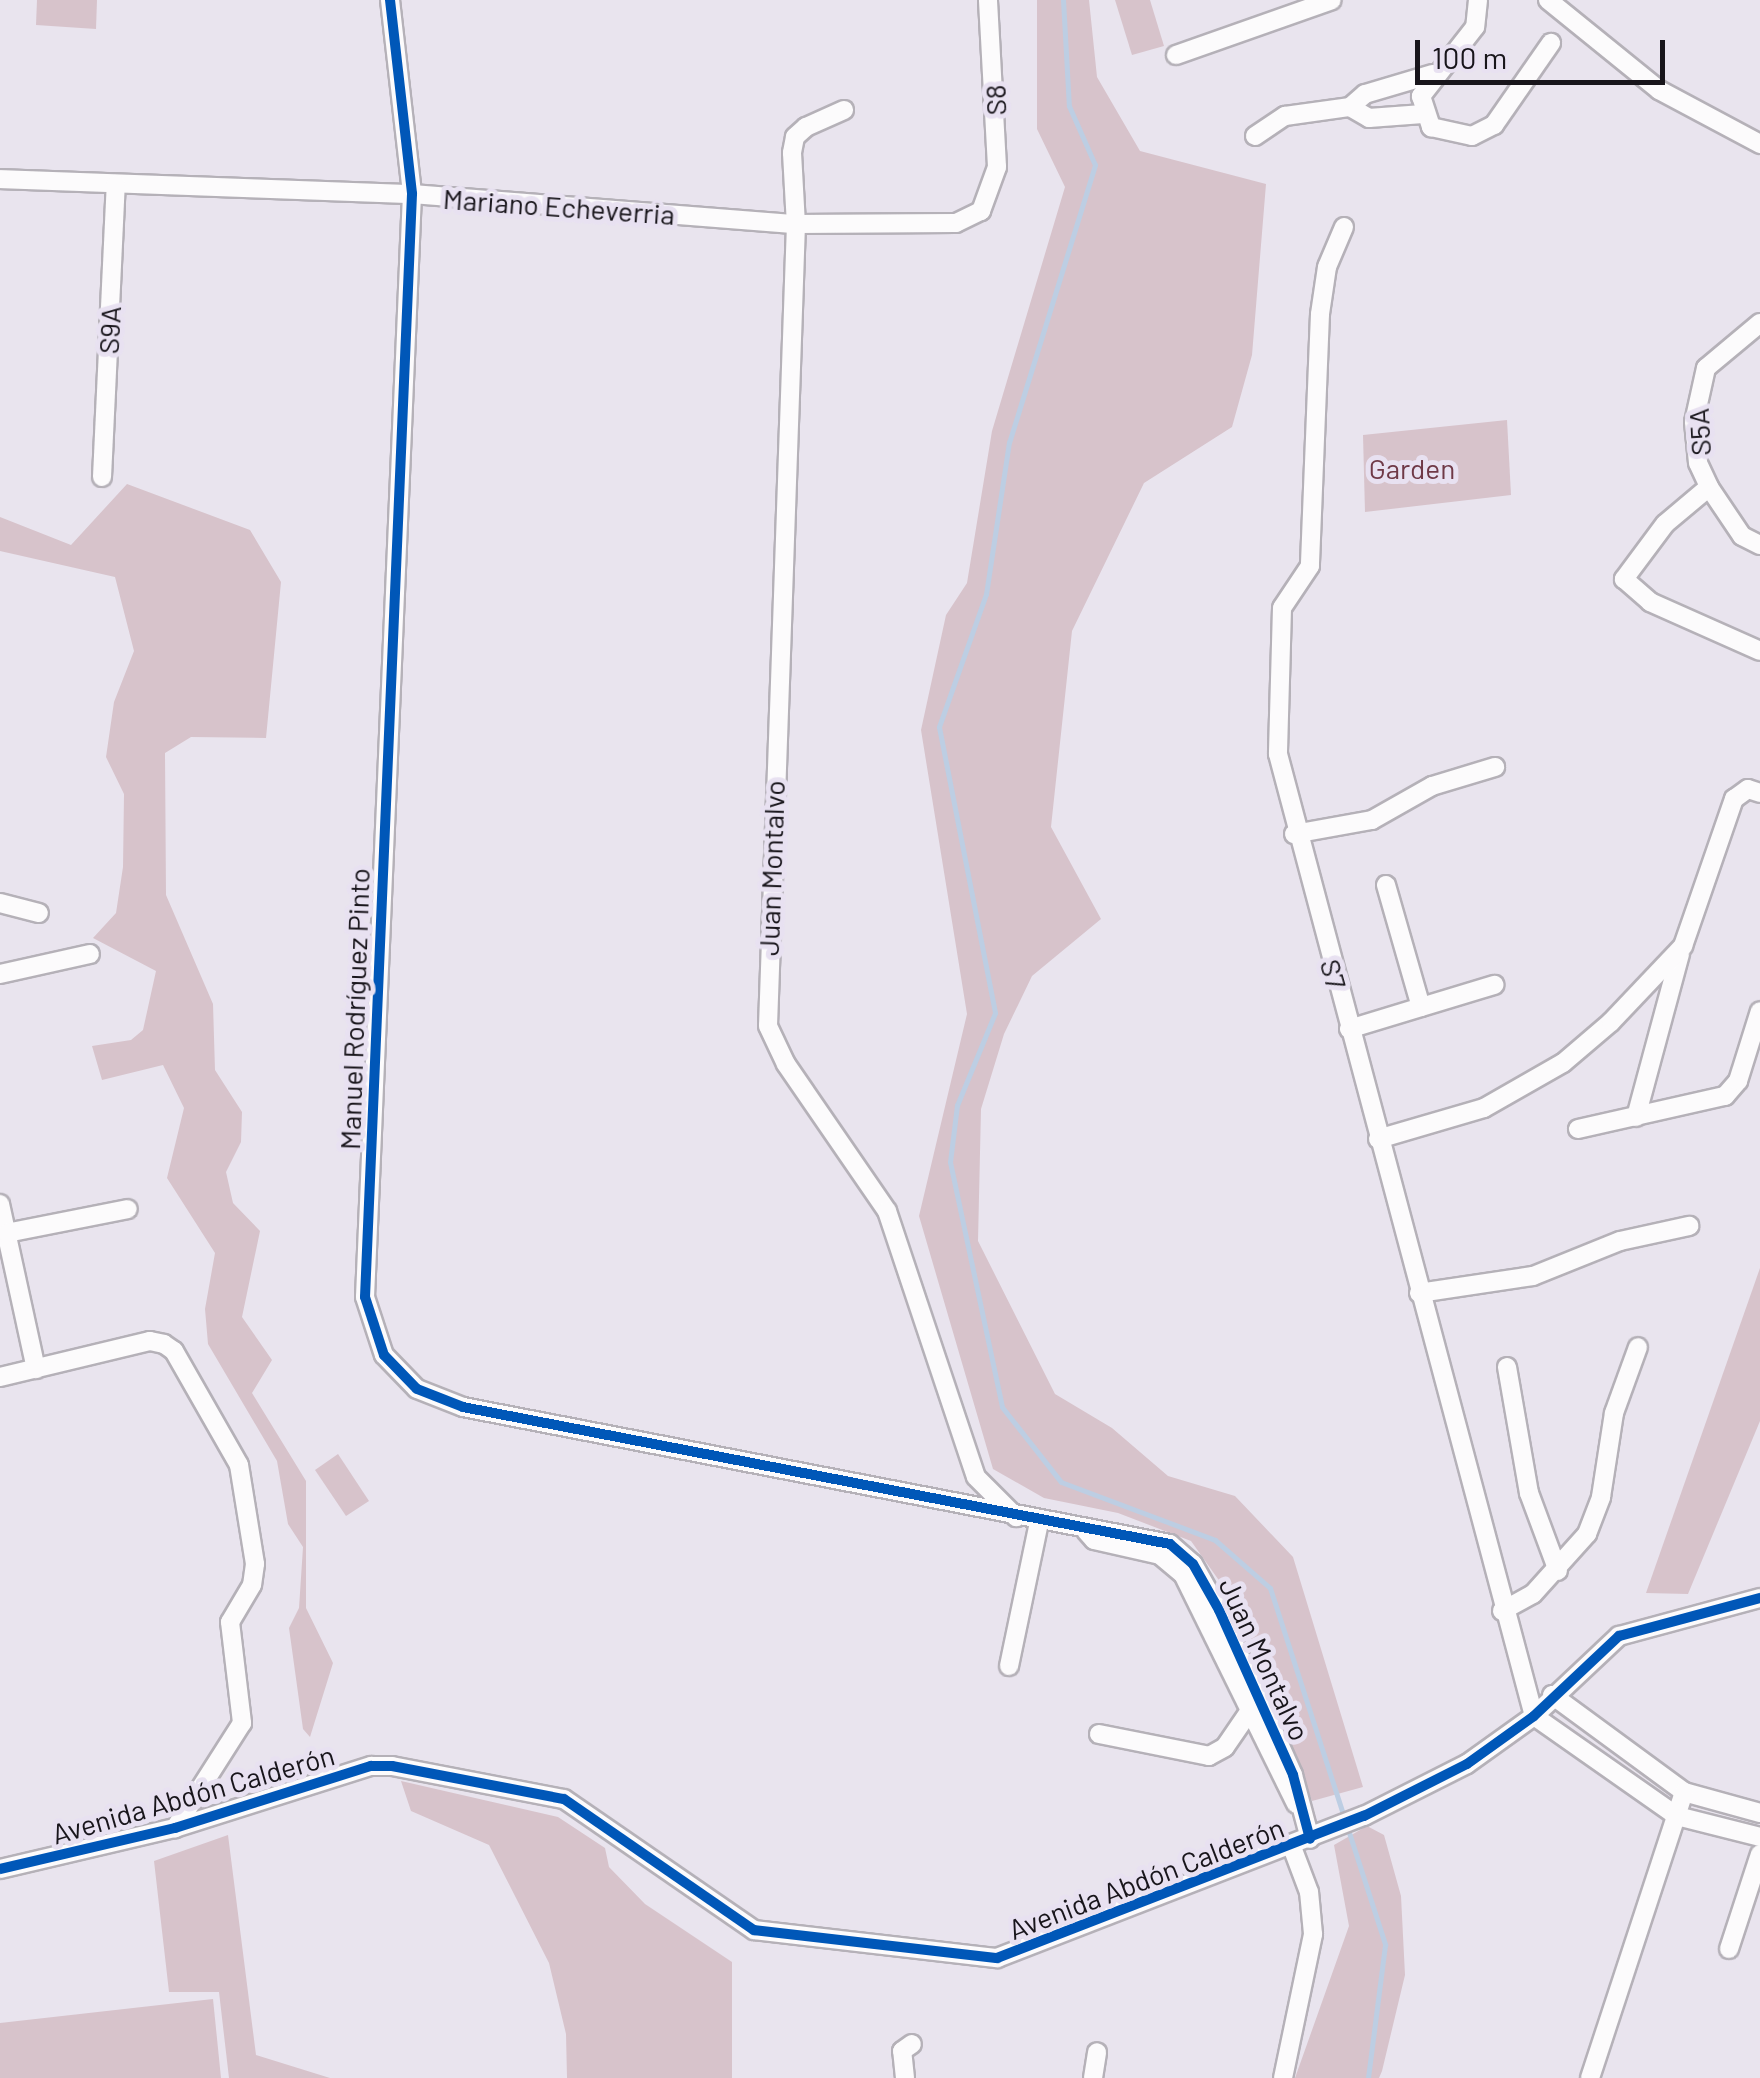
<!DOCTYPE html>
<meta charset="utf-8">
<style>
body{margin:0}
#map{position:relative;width:1760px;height:2078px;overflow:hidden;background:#e9e4ee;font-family:Barlow,sans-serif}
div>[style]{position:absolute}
.green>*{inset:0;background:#d7c3cb}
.stream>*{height:5px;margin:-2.5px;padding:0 2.5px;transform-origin:2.5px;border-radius:2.5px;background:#bdcee3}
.roads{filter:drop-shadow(2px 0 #b5b1b8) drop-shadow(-2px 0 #b5b1b8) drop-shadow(0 2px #b5b1b8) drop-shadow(0 -2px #b5b1b8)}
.minor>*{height:18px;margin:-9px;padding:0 9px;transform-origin:9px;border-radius:9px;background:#fcfbfc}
.cycleway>*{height:10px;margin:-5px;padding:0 5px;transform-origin:5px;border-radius:5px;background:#0057b8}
span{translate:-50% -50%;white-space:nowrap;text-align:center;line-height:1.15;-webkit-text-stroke:10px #e8e1f1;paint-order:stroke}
.street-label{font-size:28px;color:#18151b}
.park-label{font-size:28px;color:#6f3947}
.scale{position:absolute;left:1415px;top:40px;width:250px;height:45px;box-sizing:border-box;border:5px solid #18151b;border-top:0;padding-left:12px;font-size:30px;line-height:35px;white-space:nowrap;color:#18151b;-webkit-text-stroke:8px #e8e1f1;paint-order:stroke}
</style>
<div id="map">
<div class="green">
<i style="clip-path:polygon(37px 0,97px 0,96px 29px,36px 25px)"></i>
<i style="clip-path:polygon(1037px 0,1089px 0,1097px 77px,1140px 151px,1266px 184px,1252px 355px,1232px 427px,1144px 483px,1072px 631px,1051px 827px,1101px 919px,1032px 976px,1004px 1034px,981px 1109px,978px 1241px,1055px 1394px,1112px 1428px,1168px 1476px,1235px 1496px,1293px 1557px,1363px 1787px,1312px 1801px,1240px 1610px,1191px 1541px,1118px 1513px,1044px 1498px,993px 1469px,919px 1216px,967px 1014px,921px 730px,946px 615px,967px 583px,992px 431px,1065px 187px,1037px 129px)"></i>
<i style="clip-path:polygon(1115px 0,1150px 0,1164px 46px,1132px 55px)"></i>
<i style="clip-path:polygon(1507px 420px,1511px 495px,1365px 512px,1363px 435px)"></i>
<i style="clip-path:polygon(127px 484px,250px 530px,281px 582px,266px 738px,191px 737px,165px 753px,166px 895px,213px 1004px,215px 1070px,242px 1112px,241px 1142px,226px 1172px,233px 1203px,260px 1231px,242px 1317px,272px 1360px,252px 1393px,306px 1481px,306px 1608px,333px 1663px,310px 1737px,303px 1729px,289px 1628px,299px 1608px,303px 1547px,288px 1524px,277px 1461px,208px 1344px,205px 1309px,215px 1253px,167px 1178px,184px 1108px,163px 1065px,102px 1080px,92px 1046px,131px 1040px,143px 1030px,156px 971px,93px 938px,116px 913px,123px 867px,124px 794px,106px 757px,114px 702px,134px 651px,115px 577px,0 551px,0 517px,71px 545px)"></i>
<i style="clip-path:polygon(1760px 1268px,1760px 1421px,1688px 1594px,1646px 1593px)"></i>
<i style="clip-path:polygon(338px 1454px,369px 1501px,346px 1516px,315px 1470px)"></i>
<i style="clip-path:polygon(401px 1781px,558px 1817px,605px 1848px,609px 1867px,645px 1904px,732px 1962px,732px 2078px,567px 2078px,566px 2034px,549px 1963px,489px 1845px,411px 1811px)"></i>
<i style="clip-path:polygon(1367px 1826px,1384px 1835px,1401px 1896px,1405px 1975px,1382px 2071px,1379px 2078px,1295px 2078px,1349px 1926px,1334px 1845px)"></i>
<i style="clip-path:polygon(228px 1835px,256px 2055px,330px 2078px,229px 2078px,219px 1992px,169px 1992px,154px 1861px)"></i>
<i style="clip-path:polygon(213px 1999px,221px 2078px,0 2078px,0 2023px)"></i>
</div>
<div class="stream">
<i style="left:1063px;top:0;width:106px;rotate:86.8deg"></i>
<i style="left:1069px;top:106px;width:64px;rotate:66.2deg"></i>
<i style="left:1095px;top:165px;width:290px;rotate:107.2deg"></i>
<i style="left:1009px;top:442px;width:154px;rotate:98.6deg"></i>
<i style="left:986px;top:594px;width:141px;rotate:109.5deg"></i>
<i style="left:939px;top:727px;width:291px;rotate:78.9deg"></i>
<i style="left:995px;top:1013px;width:100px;rotate:112.4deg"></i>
<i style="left:957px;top:1105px;width:57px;rotate:97deg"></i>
<i style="left:950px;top:1162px;width:250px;rotate:78deg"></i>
<i style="left:1002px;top:1407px;width:95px;rotate:51.8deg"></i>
<i style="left:1061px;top:1482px;width:165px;rotate:20.6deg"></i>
<i style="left:1215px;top:1540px;width:73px;rotate:41.1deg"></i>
<i style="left:1270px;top:1588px;width:375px;rotate:72.1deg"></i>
<i style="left:1385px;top:1945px;width:134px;rotate:97.3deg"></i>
</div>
<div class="roads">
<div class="minor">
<i style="left:390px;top:0;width:195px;rotate:83.5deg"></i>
<i style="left:412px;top:194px;width:1104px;rotate:92.44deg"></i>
<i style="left:365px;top:1297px;width:61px;rotate:71.9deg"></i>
<i style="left:384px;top:1355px;width:47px;rotate:45.9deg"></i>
<i style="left:417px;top:1389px;width:49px;rotate:21.4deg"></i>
<i style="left:463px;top:1407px;width:720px;rotate:10.97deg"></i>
<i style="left:1170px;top:1544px;width:30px;rotate:41deg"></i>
<i style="left:1193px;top:1564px;width:53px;rotate:60.5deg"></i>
<i style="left:1219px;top:1610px;width:181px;rotate:65.8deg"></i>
<i style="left:1293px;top:1775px;width:66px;rotate:75.1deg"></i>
<i style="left:1478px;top:0;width:27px;rotate:96deg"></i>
<i style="left:1475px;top:27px;width:88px;rotate:128deg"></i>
<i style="left:1421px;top:96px;width:33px;rotate:72deg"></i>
<i style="left:1431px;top:127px;width:42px;rotate:12.4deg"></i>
<i style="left:1472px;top:136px;width:25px;rotate:-27deg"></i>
<i style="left:1494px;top:125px;width:100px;rotate:-55.2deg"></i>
<i style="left:1548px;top:0;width:143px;rotate:39deg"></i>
<i style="left:1659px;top:90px;width:115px;rotate:28.1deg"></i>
<i style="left:1176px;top:55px;width:165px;rotate:-19.4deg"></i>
<i style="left:1350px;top:107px;width:22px;rotate:30deg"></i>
<i style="left:1369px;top:118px;width:54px;rotate:-4.2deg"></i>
<i style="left:844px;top:110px;width:42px;rotate:155.9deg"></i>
<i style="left:806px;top:127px;width:15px;rotate:138deg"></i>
<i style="left:795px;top:137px;width:16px;rotate:101deg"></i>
<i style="left:792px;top:153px;width:71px;rotate:86.8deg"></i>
<i style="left:796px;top:224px;width:802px;rotate:92deg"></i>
<i style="left:768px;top:1026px;width:42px;rotate:64.7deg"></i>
<i style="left:786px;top:1064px;width:178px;rotate:55.5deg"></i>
<i style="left:887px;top:1211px;width:280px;rotate:71.5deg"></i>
<i style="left:976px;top:1477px;width:57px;rotate:45deg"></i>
<i style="left:1255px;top:136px;width:36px;rotate:-34deg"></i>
<i style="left:1285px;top:116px;width:66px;rotate:-7.9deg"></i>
<i style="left:1350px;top:107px;width:20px;rotate:-41deg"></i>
<i style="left:1365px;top:94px;width:70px;rotate:-16.6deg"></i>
<i style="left:0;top:179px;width:412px;rotate:2.1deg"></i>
<i style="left:412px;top:194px;width:385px;rotate:4.5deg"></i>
<i style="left:796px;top:224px;width:160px;rotate:-0.4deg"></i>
<i style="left:956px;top:223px;width:28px;rotate:-26deg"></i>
<i style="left:981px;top:211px;width:47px;rotate:-70deg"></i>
<i style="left:997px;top:167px;width:167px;rotate:-93.1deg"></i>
<i style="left:1344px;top:227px;width:43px;rotate:113deg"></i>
<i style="left:1327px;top:267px;width:48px;rotate:98.5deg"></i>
<i style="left:1320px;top:314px;width:252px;rotate:92.3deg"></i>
<i style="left:1310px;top:566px;width:50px;rotate:123.7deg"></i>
<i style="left:1282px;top:608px;width:146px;rotate:91.6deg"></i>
<i style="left:1278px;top:754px;width:995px;rotate:75.1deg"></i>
<i style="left:1760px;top:323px;width:70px;rotate:140.2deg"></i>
<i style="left:1706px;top:368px;width:55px;rotate:102.5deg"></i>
<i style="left:1694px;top:422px;width:41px;rotate:84.4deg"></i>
<i style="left:1698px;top:463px;width:26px;rotate:65deg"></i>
<i style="left:1709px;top:487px;width:59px;rotate:56deg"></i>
<i style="left:1742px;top:536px;width:20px;rotate:27deg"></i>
<i style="left:102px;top:477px;width:293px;rotate:-87.3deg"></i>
<i style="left:1709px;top:487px;width:57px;rotate:139.9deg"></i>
<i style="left:1665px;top:524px;width:69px;rotate:126.7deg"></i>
<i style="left:1624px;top:579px;width:35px;rotate:41deg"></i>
<i style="left:1650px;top:602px;width:120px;rotate:24deg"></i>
<i style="left:1294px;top:834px;width:79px;rotate:-10.2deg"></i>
<i style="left:1372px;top:820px;width:69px;rotate:-29.5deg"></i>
<i style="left:1432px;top:786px;width:66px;rotate:-16.8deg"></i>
<i style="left:1386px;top:885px;width:127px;rotate:74deg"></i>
<i style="left:0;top:903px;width:40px;rotate:14.4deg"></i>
<i style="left:0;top:974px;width:92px;rotate:-12.5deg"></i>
<i style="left:1349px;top:1029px;width:152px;rotate:-16.9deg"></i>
<i style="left:1636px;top:1117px;width:169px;rotate:-74.9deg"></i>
<i style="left:1578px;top:1129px;width:151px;rotate:-12.7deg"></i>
<i style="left:1725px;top:1096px;width:20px;rotate:-49deg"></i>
<i style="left:1738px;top:1081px;width:73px;rotate:-72.6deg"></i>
<i style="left:1378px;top:1139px;width:110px;rotate:-16.3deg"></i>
<i style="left:1484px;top:1108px;width:91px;rotate:-29.7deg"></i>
<i style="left:1563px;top:1063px;width:63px;rotate:-40.5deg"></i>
<i style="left:1611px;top:1022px;width:105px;rotate:-46.5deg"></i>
<i style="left:1683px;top:946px;width:156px;rotate:-70.9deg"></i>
<i style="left:1734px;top:799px;width:17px;rotate:-36deg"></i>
<i style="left:1748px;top:789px;width:13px;rotate:18deg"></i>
<i style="left:0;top:1204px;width:169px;rotate:77.7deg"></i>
<i style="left:7px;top:1233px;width:123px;rotate:-11.2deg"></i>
<i style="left:1419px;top:1293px;width:115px;rotate:-8.5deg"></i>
<i style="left:1533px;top:1276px;width:94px;rotate:-21.9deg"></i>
<i style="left:1620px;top:1241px;width:71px;rotate:-12.3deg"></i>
<i style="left:1507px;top:1367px;width:128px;rotate:80.1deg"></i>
<i style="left:1529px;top:1493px;width:83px;rotate:69.6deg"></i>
<i style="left:0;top:1377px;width:154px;rotate:-13.5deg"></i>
<i style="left:150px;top:1341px;width:14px;rotate:12deg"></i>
<i style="left:164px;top:1344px;width:12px;rotate:35deg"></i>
<i style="left:174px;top:1351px;width:131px;rotate:60.3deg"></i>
<i style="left:239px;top:1465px;width:100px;rotate:80.8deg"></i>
<i style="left:255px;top:1564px;width:21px;rotate:98deg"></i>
<i style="left:252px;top:1585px;width:43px;rotate:120.7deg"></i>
<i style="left:230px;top:1622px;width:102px;rotate:83.2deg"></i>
<i style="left:242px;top:1723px;width:125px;rotate:122.5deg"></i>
<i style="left:1086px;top:1531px;width:12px;rotate:48deg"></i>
<i style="left:1094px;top:1540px;width:68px;rotate:12.8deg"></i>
<i style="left:1160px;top:1555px;width:30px;rotate:40deg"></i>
<i style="left:1183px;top:1574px;width:256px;rotate:63.8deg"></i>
<i style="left:1502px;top:1611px;width:35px;rotate:-29deg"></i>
<i style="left:1533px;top:1594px;width:81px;rotate:-48deg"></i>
<i style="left:1587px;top:1534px;width:40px;rotate:-69deg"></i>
<i style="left:1601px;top:1497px;width:85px;rotate:-81.2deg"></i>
<i style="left:1614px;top:1413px;width:70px;rotate:-70deg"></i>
<i style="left:1009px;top:1666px;width:146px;rotate:-78.2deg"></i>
<i style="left:1552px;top:1695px;width:164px;rotate:36.3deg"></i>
<i style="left:1684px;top:1792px;width:79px;rotate:15.4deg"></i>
<i style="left:1534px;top:1716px;width:174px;rotate:35deg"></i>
<i style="left:1677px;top:1816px;width:86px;rotate:14.2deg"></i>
<i style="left:1099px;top:1734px;width:112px;rotate:11.3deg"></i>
<i style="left:1209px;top:1756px;width:18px;rotate:-29deg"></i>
<i style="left:1225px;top:1747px;width:42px;rotate:-55.6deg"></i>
<i style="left:0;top:1869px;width:180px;rotate:-13.2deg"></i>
<i style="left:175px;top:1828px;width:206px;rotate:-17.6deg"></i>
<i style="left:371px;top:1766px;width:21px"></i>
<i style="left:392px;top:1766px;width:175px;rotate:10.9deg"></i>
<i style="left:564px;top:1799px;width:231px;rotate:34.6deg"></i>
<i style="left:754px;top:1930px;width:245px;rotate:6.6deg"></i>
<i style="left:997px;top:1958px;width:394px;rotate:-21.2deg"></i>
<i style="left:1364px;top:1816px;width:115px;rotate:-26.8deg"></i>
<i style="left:1467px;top:1764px;width:82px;rotate:-35.6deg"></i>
<i style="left:1534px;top:1716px;width:117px;rotate:-43.3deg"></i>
<i style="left:1619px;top:1636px;width:146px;rotate:-15.1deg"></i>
<i style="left:1729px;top:1949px;width:100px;rotate:-71.9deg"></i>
<i style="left:905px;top:2078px;width:27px;rotate:-96deg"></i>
<i style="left:902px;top:2051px;width:12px;rotate:-35deg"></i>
<i style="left:1093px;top:2078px;width:26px;rotate:-81deg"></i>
<i style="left:1283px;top:2078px;width:147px;rotate:-78.2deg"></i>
<i style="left:1313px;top:1934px;width:42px;rotate:-95.4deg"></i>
<i style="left:1309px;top:1892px;width:48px;rotate:-110.7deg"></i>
<i style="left:1590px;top:2078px;width:301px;rotate:-71.8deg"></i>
</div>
</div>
<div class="cycleway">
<i style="left:390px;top:0;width:195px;rotate:83.5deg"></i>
<i style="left:412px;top:194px;width:1104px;rotate:92.44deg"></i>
<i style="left:365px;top:1297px;width:61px;rotate:71.9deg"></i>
<i style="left:384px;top:1355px;width:47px;rotate:45.9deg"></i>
<i style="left:417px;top:1389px;width:49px;rotate:21.4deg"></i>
<i style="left:463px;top:1407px;width:720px;rotate:10.97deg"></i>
<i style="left:1170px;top:1544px;width:30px;rotate:41deg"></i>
<i style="left:1193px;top:1564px;width:53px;rotate:60.5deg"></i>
<i style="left:1219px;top:1610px;width:181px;rotate:65.8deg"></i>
<i style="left:1293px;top:1775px;width:66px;rotate:75.1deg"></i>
<i style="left:0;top:1869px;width:180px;rotate:-13.2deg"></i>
<i style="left:175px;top:1828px;width:206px;rotate:-17.6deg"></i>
<i style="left:371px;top:1766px;width:21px"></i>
<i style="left:392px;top:1766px;width:175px;rotate:10.9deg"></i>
<i style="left:564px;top:1799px;width:231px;rotate:34.6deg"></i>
<i style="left:754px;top:1930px;width:245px;rotate:6.6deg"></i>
<i style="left:997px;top:1958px;width:394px;rotate:-21.2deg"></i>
<i style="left:1364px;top:1816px;width:115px;rotate:-26.8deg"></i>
<i style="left:1467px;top:1764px;width:82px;rotate:-35.6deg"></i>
<i style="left:1534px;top:1716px;width:117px;rotate:-43.3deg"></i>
<i style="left:1619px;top:1636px;width:146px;rotate:-15.1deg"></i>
</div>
<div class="street-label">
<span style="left:995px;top:100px;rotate:-92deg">S8</span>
<span style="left:559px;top:206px;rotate:4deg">Mariano Echeverria</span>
<span style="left:109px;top:330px;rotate:-87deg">S9A</span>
<span style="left:1699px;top:432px;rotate:-93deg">S5A</span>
<span style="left:771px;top:868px;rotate:-88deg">Juan Montalvo</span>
<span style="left:1334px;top:974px;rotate:74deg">S7</span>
<span style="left:354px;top:1009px;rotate:-88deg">Manuel Rodríguez Pinto</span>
<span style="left:1265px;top:1659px;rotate:65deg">Juan Montalvo</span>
<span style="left:193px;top:1794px;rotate:-16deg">Avenida Abdón Calderón</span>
<span style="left:1146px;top:1878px;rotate:-21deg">Avenida Abdón Calderón</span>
</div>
<div class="park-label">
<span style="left:1412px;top:468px">Garden</span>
</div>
<div class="scale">100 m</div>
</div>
